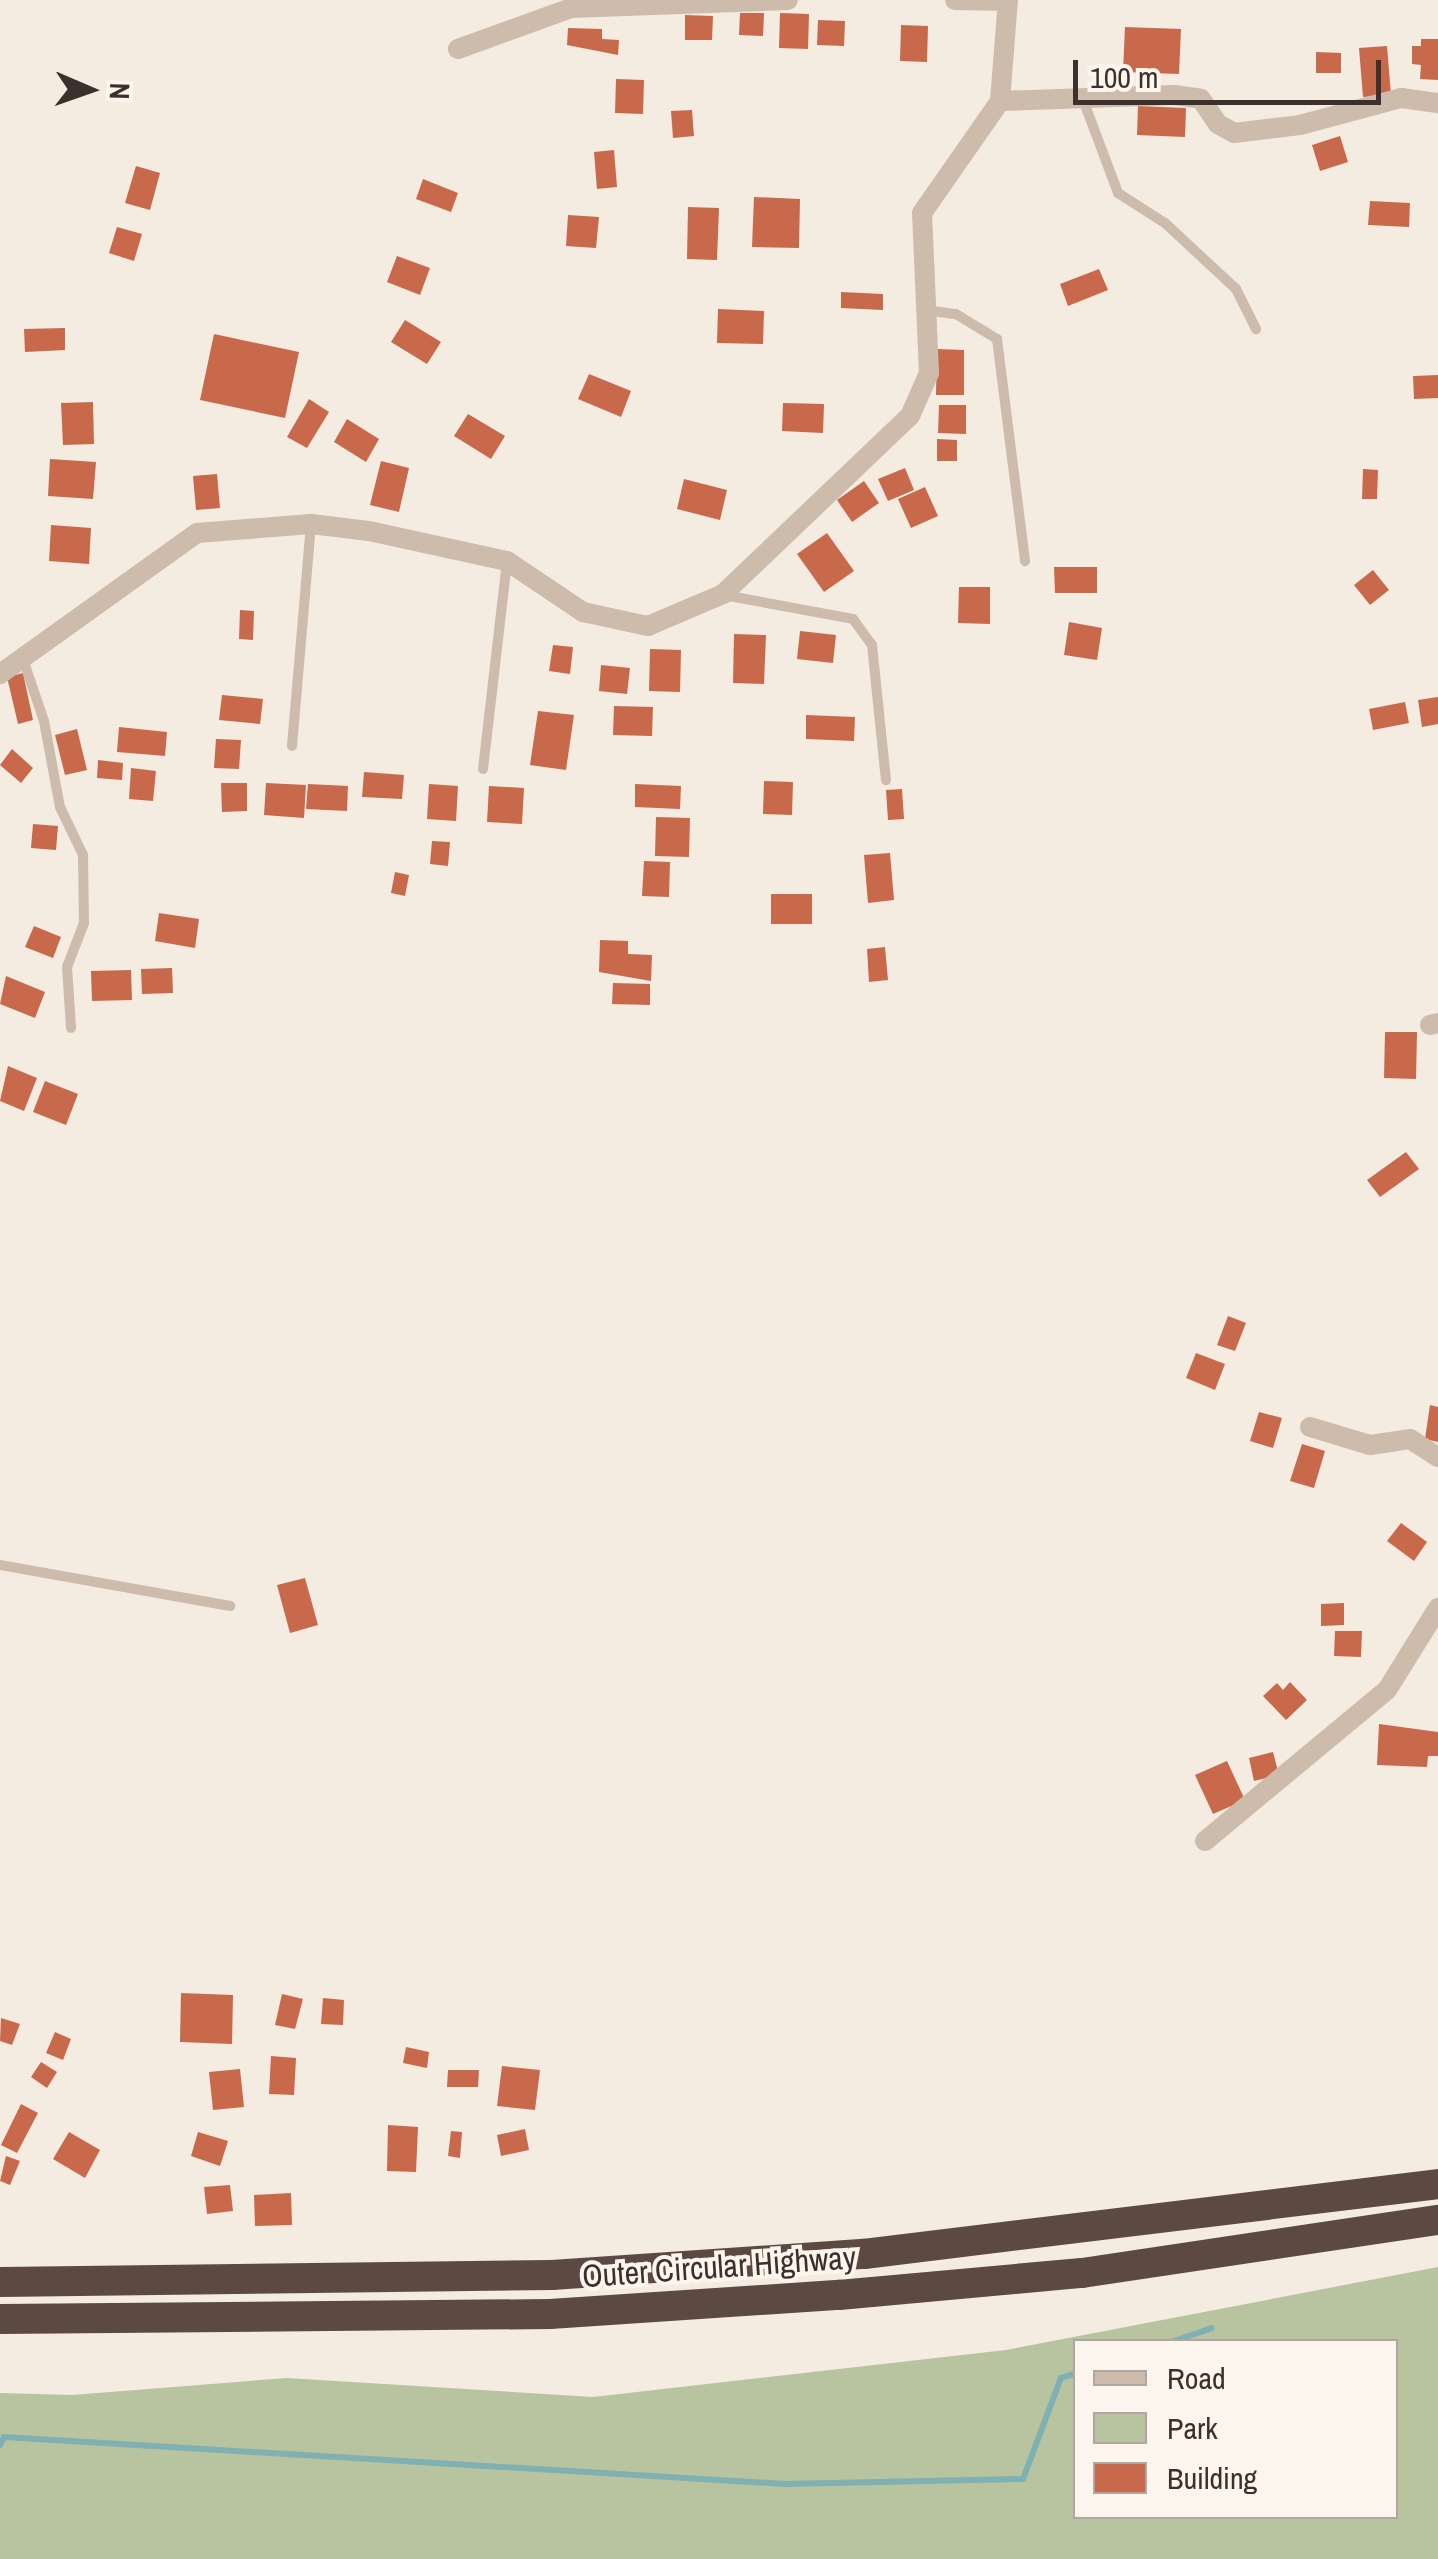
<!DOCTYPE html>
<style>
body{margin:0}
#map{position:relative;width:1438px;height:2559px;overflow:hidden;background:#f4ebe1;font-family:"Archivo Narrow",sans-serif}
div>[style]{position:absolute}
.green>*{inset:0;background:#b8c4a0}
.stream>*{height:6px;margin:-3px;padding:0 3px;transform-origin:3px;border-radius:3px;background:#7fb0b2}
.building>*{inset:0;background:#c8694b}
.service>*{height:10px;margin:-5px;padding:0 5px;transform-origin:5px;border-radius:5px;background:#cdbbac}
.minor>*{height:20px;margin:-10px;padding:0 10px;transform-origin:10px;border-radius:10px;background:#cdbbac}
.motorway>*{height:30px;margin:-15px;padding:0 15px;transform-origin:15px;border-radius:15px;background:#5c4a42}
span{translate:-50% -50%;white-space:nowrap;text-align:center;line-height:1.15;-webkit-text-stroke:8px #fbf5ee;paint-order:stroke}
.street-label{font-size:32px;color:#3b302b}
.legend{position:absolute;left:1073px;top:2339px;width:325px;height:180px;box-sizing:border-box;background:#fbf5ee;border:2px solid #aea6a0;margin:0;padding:12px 18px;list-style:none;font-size:30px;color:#3b302b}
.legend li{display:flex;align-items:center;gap:20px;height:50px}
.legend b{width:50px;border:2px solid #aea6a0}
.north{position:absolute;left:40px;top:40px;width:100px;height:100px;-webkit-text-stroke:8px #fbf5ee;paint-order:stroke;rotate:92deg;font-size:28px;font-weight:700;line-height:40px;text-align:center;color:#3b302b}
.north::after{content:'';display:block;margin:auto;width:35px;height:45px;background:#3b302b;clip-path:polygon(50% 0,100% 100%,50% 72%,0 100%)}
.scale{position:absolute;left:1073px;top:60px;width:308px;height:45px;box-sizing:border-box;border:5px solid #3b302b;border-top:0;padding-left:12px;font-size:30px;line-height:35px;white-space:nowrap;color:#3b302b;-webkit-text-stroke:8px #fbf5ee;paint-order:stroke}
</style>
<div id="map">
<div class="green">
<i style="clip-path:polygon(evenodd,1438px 2267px,1438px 2559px,0 2559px,0 2393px,72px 2395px,287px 2378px,593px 2397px,1006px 2350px,1438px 2267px,1076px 2342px,1396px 2342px,1396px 2516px,1076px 2516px,1076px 2342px)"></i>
</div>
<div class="stream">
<i style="left:1171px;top:2342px;width:43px;rotate:-18.9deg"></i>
<i style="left:0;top:2445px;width:9px;rotate:-63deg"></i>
<i style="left:4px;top:2437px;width:782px;rotate:3.44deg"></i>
<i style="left:785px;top:2484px;width:238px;rotate:-1.2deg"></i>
<i style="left:1023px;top:2479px;width:108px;rotate:-69.4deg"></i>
<i style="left:1061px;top:2378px;width:16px;rotate:-18deg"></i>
</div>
<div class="building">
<i style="clip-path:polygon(740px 13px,764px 13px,763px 36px,739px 35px)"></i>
<i style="clip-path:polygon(780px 13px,809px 14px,808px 49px,779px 48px)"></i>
<i style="clip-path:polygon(685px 15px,713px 16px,712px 40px,685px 40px)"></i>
<i style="clip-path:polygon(818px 20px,845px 21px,844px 46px,817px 45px)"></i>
<i style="clip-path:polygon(901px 25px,928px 26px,927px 62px,900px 61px)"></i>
<i style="clip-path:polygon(1125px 27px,1181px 29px,1179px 74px,1123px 72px)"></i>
<i style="clip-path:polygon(568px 28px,602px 29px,602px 39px,619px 40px,618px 55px,567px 45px)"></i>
<i style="clip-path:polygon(1421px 39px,1438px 39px,1438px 80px,1420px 79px,1421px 65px,1412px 64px,1412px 46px,1421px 46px)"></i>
<i style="clip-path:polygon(1387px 46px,1391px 95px,1363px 97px,1359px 48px)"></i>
<i style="clip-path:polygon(1316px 52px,1341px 53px,1341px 73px,1316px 73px)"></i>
<i style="clip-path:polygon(616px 79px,644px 80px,643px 114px,615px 113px)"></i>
<i style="clip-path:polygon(1138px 106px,1186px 108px,1185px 137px,1137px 135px)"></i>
<i style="clip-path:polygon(692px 110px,694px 136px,673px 138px,671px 111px)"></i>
<i style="clip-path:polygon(1340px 136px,1348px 162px,1320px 171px,1312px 145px)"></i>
<i style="clip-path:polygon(614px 150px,617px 187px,597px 189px,594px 152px)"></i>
<i style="clip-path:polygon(136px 166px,160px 173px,150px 210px,125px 203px)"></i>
<i style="clip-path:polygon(423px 179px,458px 193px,451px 212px,416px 199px)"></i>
<i style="clip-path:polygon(754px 197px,800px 199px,799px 248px,752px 247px)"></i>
<i style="clip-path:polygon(1370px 201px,1410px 203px,1409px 227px,1368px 225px)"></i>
<i style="clip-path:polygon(688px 207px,719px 208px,717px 260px,687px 259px)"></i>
<i style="clip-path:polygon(568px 215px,599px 217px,596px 248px,566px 246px)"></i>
<i style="clip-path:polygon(117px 227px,142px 234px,134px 261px,109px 253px)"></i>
<i style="clip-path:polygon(397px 256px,430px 268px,420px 295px,387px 282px)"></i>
<i style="clip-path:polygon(1099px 269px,1108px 290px,1068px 306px,1060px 284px)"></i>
<i style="clip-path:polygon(841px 292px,883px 294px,883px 310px,841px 308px)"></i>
<i style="clip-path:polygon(718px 309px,764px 311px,763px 344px,717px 343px)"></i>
<i style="clip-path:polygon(405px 320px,441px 342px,427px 364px,391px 342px)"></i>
<i style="clip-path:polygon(65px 328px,65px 350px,25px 352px,24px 329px)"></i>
<i style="clip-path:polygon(214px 334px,299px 352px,285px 418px,200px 400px)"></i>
<i style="clip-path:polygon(937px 349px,964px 350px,964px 395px,936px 395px)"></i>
<i style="clip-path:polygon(589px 374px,631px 391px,621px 417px,578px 399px)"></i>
<i style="clip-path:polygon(1438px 375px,1438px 398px,1414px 399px,1413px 376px)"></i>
<i style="clip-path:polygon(309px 399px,329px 412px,307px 448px,287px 437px)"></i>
<i style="clip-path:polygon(93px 402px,94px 444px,63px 445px,61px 403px)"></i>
<i style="clip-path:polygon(783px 403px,824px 404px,823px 433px,782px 431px)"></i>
<i style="clip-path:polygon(939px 405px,966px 405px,966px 434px,938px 433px)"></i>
<i style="clip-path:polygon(468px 414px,505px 436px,491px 459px,454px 436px)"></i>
<i style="clip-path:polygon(347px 419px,379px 439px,366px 462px,334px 442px)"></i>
<i style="clip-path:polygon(937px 439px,957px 440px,957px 461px,937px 461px)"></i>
<i style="clip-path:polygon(50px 459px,96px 462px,93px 499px,48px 496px)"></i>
<i style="clip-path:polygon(381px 461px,409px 468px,399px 512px,370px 505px)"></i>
<i style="clip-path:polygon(905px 468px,914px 490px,888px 501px,878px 479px)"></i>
<i style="clip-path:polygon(1363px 469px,1378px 470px,1377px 499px,1362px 499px)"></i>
<i style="clip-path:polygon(217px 474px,220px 508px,196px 510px,193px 476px)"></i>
<i style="clip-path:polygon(684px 479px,727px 490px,720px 520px,677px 509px)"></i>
<i style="clip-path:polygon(864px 481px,879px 503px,852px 522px,837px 500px)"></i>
<i style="clip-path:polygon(925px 487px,938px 516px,911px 528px,898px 499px)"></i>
<i style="clip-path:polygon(51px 525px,91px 528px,89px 564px,49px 561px)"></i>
<i style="clip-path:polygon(827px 533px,854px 571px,824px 592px,797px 554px)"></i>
<i style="clip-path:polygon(1054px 567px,1097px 567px,1097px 593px,1055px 593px)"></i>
<i style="clip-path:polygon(1373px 570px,1389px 590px,1370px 605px,1354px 585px)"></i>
<i style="clip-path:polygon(959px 587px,990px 587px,990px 624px,958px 623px)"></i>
<i style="clip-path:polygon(240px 610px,254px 611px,253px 640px,239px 639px)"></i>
<i style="clip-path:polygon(1069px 622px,1102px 628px,1097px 660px,1064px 655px)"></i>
<i style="clip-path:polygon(800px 631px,836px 635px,833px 663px,797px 659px)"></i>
<i style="clip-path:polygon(734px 634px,766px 635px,764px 684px,733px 683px)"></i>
<i style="clip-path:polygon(553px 645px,573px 647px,570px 674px,549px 671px)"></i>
<i style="clip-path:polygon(650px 649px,681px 650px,680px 692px,649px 691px)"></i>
<i style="clip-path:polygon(601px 665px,630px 668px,627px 694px,599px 691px)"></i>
<i style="clip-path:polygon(23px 673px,33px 720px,18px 724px,7px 677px)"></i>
<i style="clip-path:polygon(222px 695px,263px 699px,260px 724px,219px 720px)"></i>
<i style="clip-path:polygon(1438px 697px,1438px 724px,1422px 727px,1418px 700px)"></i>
<i style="clip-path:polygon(1405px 702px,1409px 723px,1373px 730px,1369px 709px)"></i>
<i style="clip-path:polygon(614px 706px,653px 707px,652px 736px,613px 735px)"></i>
<i style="clip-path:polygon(538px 711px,574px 715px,566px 770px,530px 765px)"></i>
<i style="clip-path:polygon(806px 715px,855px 717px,854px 741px,806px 739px)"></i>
<i style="clip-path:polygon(119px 727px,167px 732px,165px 756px,117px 752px)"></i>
<i style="clip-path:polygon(77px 729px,87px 770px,65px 775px,55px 735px)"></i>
<i style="clip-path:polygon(216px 739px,241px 740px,239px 769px,214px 768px)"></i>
<i style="clip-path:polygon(12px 749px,33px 768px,21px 783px,0 765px)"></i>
<i style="clip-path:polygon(98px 760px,123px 763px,122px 780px,97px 778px)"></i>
<i style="clip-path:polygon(131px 768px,156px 771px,153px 801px,129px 799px)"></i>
<i style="clip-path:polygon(364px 772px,404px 775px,402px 799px,362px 797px)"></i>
<i style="clip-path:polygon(764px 781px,793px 782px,792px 815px,763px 814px)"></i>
<i style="clip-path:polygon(221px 783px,247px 783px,247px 811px,222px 812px)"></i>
<i style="clip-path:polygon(266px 783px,306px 785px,304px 818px,264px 815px)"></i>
<i style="clip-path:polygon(308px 784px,348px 786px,347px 811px,306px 809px)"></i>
<i style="clip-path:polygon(429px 784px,458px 786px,456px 821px,427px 819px)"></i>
<i style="clip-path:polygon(635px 784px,681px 786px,680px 809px,635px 807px)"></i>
<i style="clip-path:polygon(489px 786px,524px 788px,522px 824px,487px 822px)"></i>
<i style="clip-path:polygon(902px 789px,904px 819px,888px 820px,886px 790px)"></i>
<i style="clip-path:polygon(656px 817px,690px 818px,689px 857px,655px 856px)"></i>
<i style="clip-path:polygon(33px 824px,58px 826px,56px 850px,31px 848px)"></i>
<i style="clip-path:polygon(432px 841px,450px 842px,448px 866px,430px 864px)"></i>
<i style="clip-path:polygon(890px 853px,894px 900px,868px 903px,864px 855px)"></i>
<i style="clip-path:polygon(644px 861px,670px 862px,669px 897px,642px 896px)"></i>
<i style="clip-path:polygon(395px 872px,409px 875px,405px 896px,391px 893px)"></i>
<i style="clip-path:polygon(771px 894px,812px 894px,812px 924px,771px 924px)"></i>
<i style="clip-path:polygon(159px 913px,199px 919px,195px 948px,155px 941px)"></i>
<i style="clip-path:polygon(34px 926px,61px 937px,53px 958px,25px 947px)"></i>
<i style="clip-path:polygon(600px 940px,628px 941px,628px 954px,652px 955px,651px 981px,599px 972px)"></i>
<i style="clip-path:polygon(885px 947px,888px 980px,869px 982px,867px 949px)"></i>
<i style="clip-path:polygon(172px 968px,173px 993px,142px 994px,141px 969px)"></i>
<i style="clip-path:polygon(131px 970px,132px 1000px,92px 1001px,91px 971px)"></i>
<i style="clip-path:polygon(6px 976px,45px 992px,35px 1018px,0 1004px)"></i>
<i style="clip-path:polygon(613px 983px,650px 984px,650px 1005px,612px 1004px)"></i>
<i style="clip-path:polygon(1385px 1032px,1417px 1032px,1416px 1079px,1384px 1078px)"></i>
<i style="clip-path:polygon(8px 1066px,37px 1078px,24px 1111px,0 1101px)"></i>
<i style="clip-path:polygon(45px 1081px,78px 1094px,66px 1125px,33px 1112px)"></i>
<i style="clip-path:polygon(1406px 1152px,1419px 1169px,1380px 1197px,1367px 1180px)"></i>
<i style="clip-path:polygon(1228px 1316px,1246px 1323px,1235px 1351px,1217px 1345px)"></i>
<i style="clip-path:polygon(1196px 1353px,1225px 1364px,1215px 1390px,1186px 1378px)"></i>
<i style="clip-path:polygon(1430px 1405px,1438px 1407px,1438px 1442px,1425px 1439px)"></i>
<i style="clip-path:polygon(1259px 1412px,1282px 1418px,1273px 1448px,1250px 1441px)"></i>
<i style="clip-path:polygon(1302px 1444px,1325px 1451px,1314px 1488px,1290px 1481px)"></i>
<i style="clip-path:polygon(1401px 1523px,1427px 1542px,1414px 1561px,1387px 1541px)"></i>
<i style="clip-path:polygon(305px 1578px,318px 1625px,290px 1633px,277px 1585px)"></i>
<i style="clip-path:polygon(1344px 1603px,1344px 1625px,1321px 1626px,1321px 1604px)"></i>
<i style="clip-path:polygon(1335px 1631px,1362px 1631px,1361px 1657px,1334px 1656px)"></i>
<i style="clip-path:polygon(1290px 1682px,1307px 1700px,1286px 1720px,1263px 1696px,1277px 1683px,1283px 1690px)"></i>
<i style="clip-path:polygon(1379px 1724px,1438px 1732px,1438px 1756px,1428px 1756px,1427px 1767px,1377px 1765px)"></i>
<i style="clip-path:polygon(1273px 1752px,1279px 1775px,1254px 1781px,1249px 1758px)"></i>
<i style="clip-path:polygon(1227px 1761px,1245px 1800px,1213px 1814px,1195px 1775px)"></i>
<i style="clip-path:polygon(181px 1993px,233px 1995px,232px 2044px,180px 2042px)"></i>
<i style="clip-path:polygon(282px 1994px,303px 1999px,295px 2029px,275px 2025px)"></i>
<i style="clip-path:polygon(323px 1998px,344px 2000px,343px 2025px,321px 2024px)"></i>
<i style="clip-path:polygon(1px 2018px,20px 2024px,12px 2045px,0 2041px)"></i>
<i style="clip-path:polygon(55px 2032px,71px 2039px,63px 2060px,46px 2053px)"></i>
<i style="clip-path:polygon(406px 2047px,429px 2052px,427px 2068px,403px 2063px)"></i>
<i style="clip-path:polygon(271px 2056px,296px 2058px,294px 2095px,269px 2094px)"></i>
<i style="clip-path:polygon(41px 2062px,57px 2072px,47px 2088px,31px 2077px)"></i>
<i style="clip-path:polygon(502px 2066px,540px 2070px,535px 2110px,497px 2106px)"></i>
<i style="clip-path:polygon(240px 2069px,244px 2107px,213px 2110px,209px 2072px)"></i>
<i style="clip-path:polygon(448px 2070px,479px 2070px,478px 2087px,447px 2087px)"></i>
<i style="clip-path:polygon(21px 2104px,38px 2113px,17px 2153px,1px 2145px)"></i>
<i style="clip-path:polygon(388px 2125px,418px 2127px,416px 2172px,387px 2171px)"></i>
<i style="clip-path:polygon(525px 2129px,529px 2150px,501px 2156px,497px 2135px)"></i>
<i style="clip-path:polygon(451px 2131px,462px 2132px,460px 2158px,448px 2156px)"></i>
<i style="clip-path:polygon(69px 2132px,100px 2150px,85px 2178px,53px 2159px)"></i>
<i style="clip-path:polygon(198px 2132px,228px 2141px,220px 2166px,191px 2156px)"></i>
<i style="clip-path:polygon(6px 2156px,20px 2161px,10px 2185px,0 2181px)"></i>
<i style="clip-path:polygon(230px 2185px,233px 2211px,207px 2214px,204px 2187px)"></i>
<i style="clip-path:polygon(291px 2193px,292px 2225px,255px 2226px,254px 2195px)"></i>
</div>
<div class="service">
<i style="left:1082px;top:97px;width:103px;rotate:69.4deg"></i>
<i style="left:1118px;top:193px;width:56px;rotate:32.6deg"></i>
<i style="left:1165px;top:223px;width:97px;rotate:42.9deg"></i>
<i style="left:1236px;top:289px;width:45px;rotate:63.4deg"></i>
<i style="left:926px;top:310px;width:30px;rotate:8deg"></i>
<i style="left:956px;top:314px;width:48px;rotate:31.4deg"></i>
<i style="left:997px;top:339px;width:224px;rotate:82.8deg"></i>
<i style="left:724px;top:595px;width:131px;rotate:10.5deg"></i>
<i style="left:853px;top:619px;width:32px;rotate:54deg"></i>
<i style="left:872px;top:645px;width:136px;rotate:84.1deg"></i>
<i style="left:23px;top:659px;width:65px;rotate:71.3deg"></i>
<i style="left:44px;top:721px;width:87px;rotate:79.5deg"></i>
<i style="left:60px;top:807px;width:53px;rotate:64.4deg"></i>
<i style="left:83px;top:855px;width:68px;rotate:89.2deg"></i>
<i style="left:84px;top:923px;width:47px;rotate:111.1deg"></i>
<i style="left:67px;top:967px;width:61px;rotate:86.2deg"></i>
<i style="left:292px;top:746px;width:223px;rotate:-85.1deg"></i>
<i style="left:483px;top:769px;width:208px;rotate:-83.4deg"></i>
<i style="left:0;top:1565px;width:234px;rotate:10.1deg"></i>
</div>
<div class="minor">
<i style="left:955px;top:0;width:53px;rotate:1.1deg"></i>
<i style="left:458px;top:49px;width:120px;rotate:-19.9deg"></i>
<i style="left:571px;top:8px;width:217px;rotate:-2.1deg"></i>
<i style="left:1000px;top:101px;width:174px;rotate:-2deg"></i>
<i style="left:1174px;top:95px;width:27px;rotate:8deg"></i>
<i style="left:1201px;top:99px;width:30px;rotate:56deg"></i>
<i style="left:1218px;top:124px;width:18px;rotate:29deg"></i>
<i style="left:1234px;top:133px;width:66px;rotate:-6.9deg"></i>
<i style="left:1300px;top:125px;width:105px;rotate:-15deg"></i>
<i style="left:1401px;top:98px;width:37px;rotate:8deg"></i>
<i style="left:0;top:674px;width:242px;rotate:-35.6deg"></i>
<i style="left:197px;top:533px;width:114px;rotate:-4.5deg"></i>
<i style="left:311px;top:524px;width:58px;rotate:6.9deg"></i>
<i style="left:369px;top:531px;width:141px;rotate:12.3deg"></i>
<i style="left:507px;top:561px;width:92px;rotate:33.9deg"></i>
<i style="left:583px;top:612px;width:66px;rotate:12.2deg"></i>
<i style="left:648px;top:626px;width:82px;rotate:-23.1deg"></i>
<i style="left:723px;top:594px;width:258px;rotate:-43.6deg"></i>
<i style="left:910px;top:416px;width:47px;rotate:-66.2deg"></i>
<i style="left:929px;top:373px;width:160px;rotate:-92.5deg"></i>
<i style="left:922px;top:213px;width:136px;rotate:-55.1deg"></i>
<i style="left:1000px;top:101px;width:101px;rotate:-85.5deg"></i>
<i style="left:1430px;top:1025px;width:8px;rotate:-14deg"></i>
<i style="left:1310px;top:1427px;width:63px;rotate:16.7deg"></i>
<i style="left:1370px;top:1445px;width:40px;rotate:-8.5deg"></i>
<i style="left:1410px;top:1439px;width:33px;rotate:33deg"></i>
<i style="left:1205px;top:1841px;width:236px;rotate:-39.7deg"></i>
<i style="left:1387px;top:1690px;width:97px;rotate:-58.1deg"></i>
</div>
<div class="motorway">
<i style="left:0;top:2282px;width:552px;rotate:-0.73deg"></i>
<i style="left:552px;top:2275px;width:313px;rotate:-3.9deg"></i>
<i style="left:864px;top:2254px;width:578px;rotate:-6.95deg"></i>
<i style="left:0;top:2319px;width:550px;rotate:-0.52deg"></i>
<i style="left:550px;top:2314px;width:290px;rotate:-3.8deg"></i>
<i style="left:839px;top:2295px;width:244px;rotate:-5.2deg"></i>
<i style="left:1082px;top:2273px;width:360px;rotate:-8.5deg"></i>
</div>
<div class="street-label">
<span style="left:719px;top:2267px;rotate:-4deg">Outer Circular Highway</span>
</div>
<ul class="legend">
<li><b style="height:12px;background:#cdbbac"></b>Road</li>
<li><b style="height:28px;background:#b8c4a0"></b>Park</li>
<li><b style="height:28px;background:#c8694b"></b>Building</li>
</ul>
<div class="north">N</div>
<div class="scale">100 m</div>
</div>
